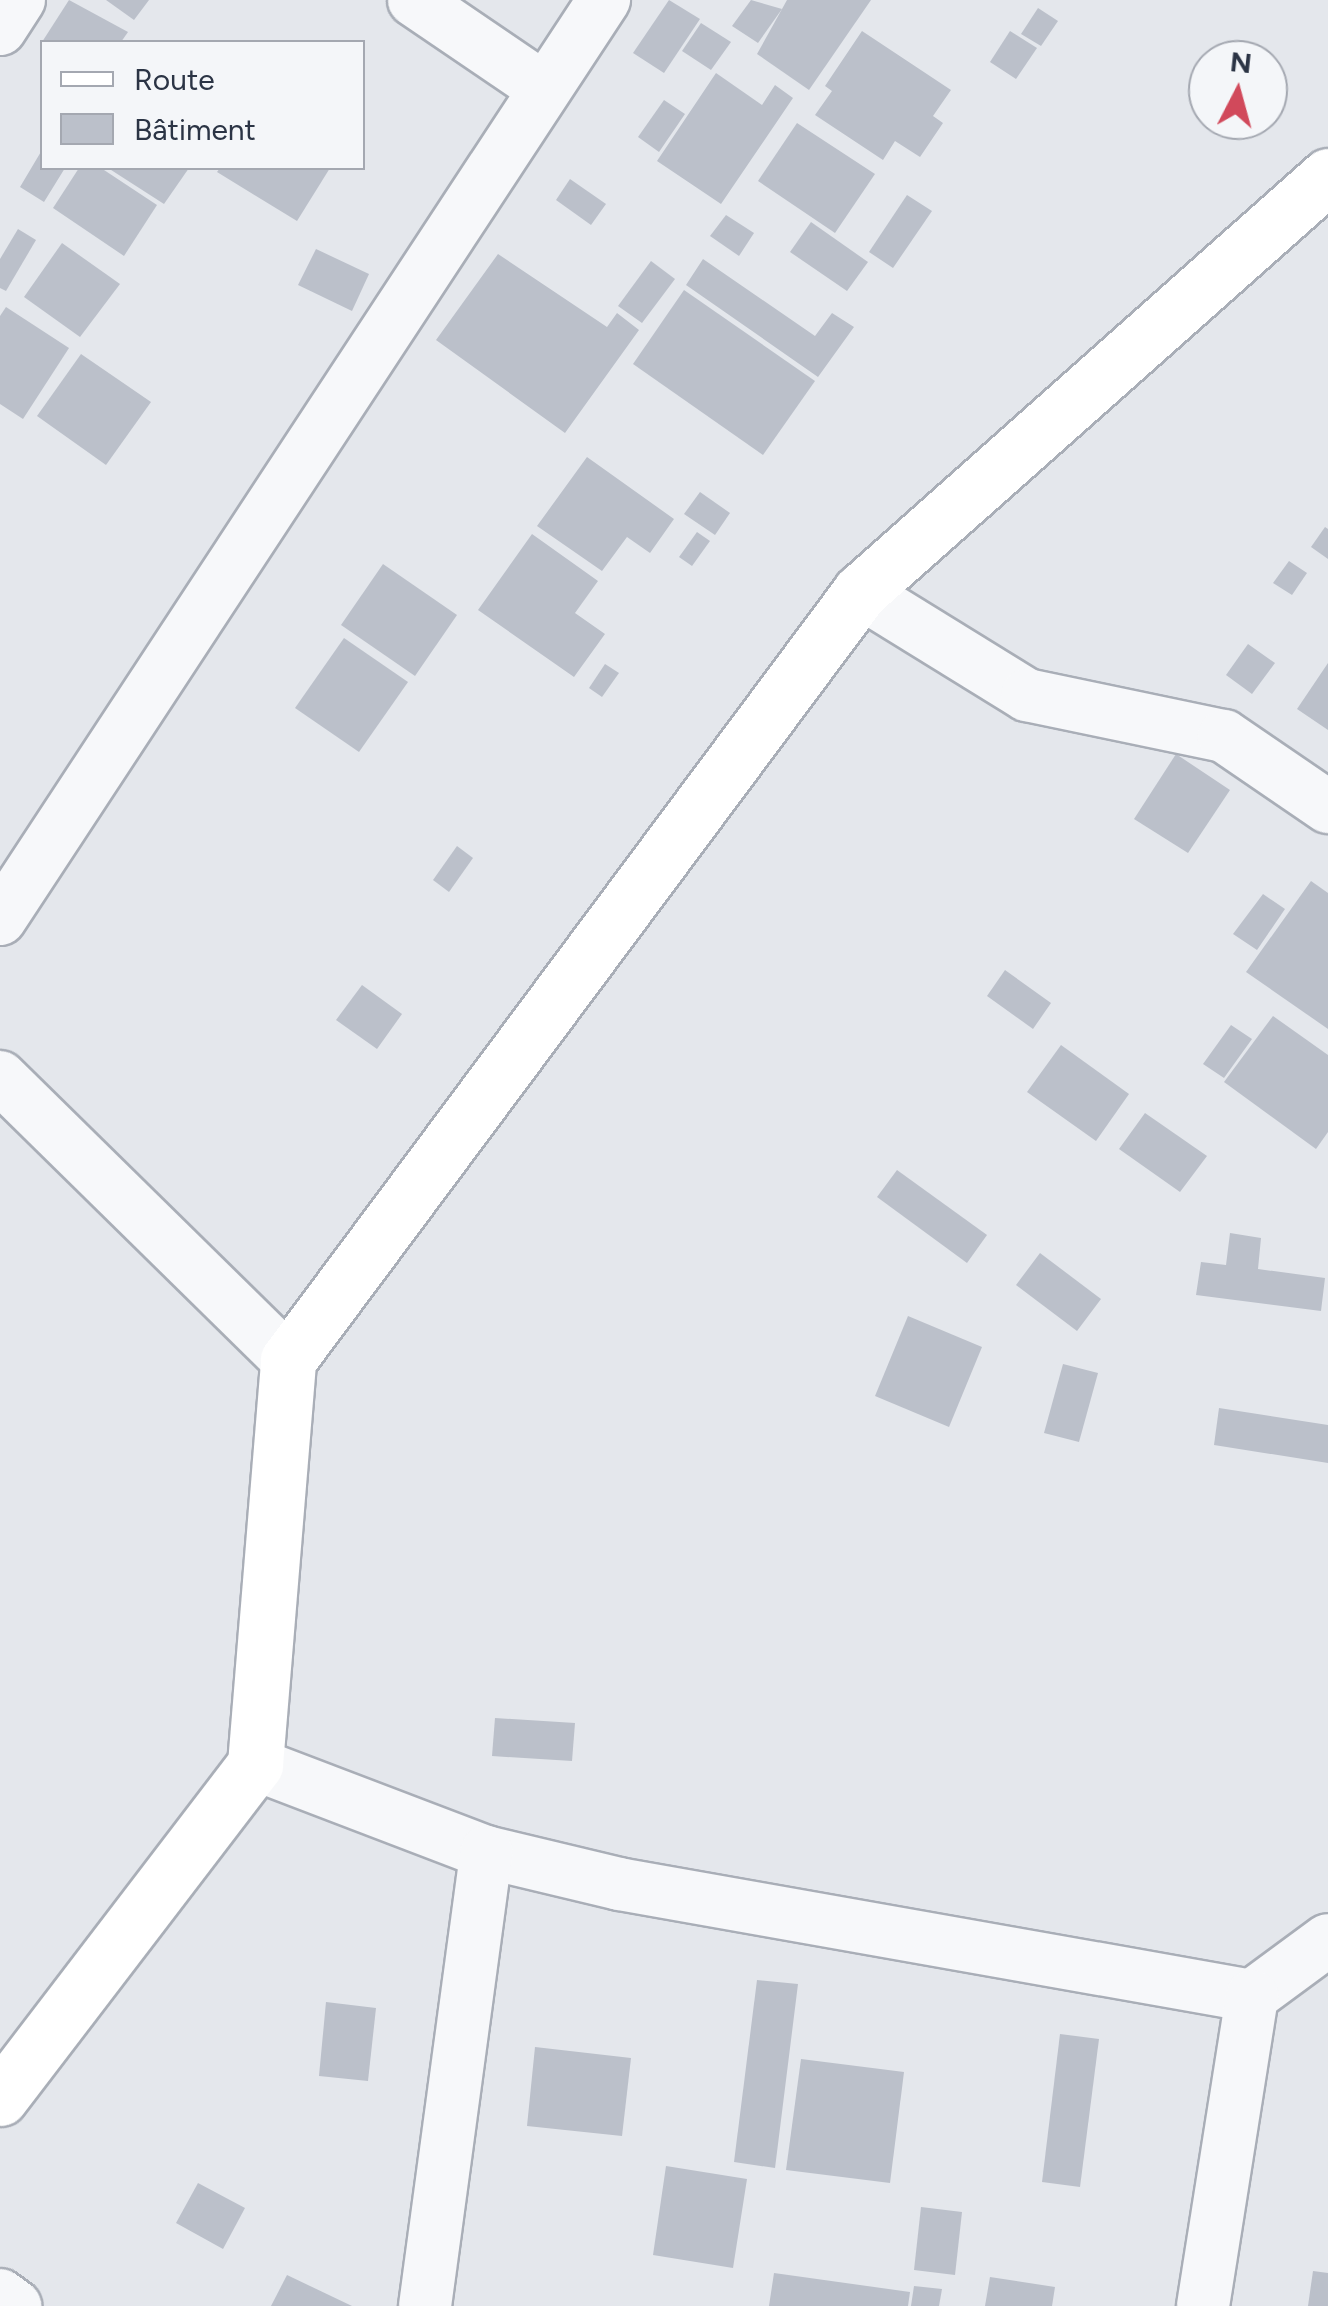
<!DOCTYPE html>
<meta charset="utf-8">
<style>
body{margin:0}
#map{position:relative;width:1328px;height:2306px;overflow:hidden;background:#e4e7ec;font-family:Figtree,sans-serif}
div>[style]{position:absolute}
.building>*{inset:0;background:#bbc0ca}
.roads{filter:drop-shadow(2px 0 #a9aeb7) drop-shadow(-2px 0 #a9aeb7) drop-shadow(0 2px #a9aeb7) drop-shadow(0 -2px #a9aeb7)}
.street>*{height:52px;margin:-26px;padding:0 26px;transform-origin:26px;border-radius:26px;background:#f7f8fa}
.secondary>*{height:55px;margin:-27.5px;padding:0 27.5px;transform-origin:27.5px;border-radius:27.5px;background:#fff}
span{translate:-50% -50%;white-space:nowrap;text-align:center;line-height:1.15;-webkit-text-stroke:8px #f4f6f9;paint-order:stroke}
.legend{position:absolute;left:40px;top:40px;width:325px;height:130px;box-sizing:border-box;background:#f4f6f9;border:2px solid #a4a8b1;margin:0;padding:12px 18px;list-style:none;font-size:30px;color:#2b3445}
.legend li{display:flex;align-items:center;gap:20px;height:50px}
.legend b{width:50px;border:2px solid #a4a8b1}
.north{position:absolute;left:1188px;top:40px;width:100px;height:100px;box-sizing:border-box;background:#f4f6f9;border:2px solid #a4a8b1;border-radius:50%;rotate:6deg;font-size:28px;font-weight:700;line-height:40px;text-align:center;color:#2b3445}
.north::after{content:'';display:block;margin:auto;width:35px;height:45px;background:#d1495b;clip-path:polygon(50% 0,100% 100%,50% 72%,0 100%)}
</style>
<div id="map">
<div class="building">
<i style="clip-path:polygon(69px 0,128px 32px,121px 42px,42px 42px)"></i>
<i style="clip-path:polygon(106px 0,149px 0,134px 20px)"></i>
<i style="clip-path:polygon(669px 0,700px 19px,664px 73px,633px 53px)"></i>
<i style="clip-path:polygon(751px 0,782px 9px,758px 43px,732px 26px)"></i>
<i style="clip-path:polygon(787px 0,871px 0,809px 90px,757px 54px)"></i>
<i style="clip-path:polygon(1038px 8px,1058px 21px,1041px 46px,1021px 34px)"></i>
<i style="clip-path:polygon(701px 23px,731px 42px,711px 70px,682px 51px)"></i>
<i style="clip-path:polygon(862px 31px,951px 90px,933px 116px,943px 123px,920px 157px,895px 141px,883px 160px,815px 115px,832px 91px,825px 86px)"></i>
<i style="clip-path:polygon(1010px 31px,1037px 48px,1016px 79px,990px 62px)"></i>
<i style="clip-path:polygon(716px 73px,762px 105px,775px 85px,793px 98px,721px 204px,657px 161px)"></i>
<i style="clip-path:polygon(664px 100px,685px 114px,659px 152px,638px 137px)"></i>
<i style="clip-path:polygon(797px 123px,875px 174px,835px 233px,758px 181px)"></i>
<i style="clip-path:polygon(42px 150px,42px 168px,65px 168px,44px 202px,20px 187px)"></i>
<i style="clip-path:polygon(79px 168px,101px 168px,157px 205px,124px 256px,53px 208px)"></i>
<i style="clip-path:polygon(108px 168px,189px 168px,164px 204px)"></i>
<i style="clip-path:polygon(220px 168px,330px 168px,297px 221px,217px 172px)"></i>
<i style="clip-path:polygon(570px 179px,606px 204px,591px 225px,556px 200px)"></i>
<i style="clip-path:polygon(907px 195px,932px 211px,893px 268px,869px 252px)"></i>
<i style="clip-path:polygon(726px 215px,754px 233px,739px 256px,710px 236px)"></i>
<i style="clip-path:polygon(811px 222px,868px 262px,847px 291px,790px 252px)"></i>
<i style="clip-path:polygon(18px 229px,36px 240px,6px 291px,0 288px,0 259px)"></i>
<i style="clip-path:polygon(62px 243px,120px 284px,80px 337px,24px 297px)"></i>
<i style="clip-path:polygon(316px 249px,369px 274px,352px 311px,298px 285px)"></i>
<i style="clip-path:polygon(498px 254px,607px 327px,617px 313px,639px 330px,565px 433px,436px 340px)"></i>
<i style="clip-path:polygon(703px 259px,815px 336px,832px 313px,854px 327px,818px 377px,686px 285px)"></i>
<i style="clip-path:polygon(651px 261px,675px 279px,642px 323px,618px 306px)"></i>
<i style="clip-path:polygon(684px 290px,815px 381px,763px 455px,633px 364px)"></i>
<i style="clip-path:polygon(6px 307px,69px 348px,23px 419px,0 404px,0 316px)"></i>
<i style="clip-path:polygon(81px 354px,151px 402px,106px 465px,37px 416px)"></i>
<i style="clip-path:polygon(587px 457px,674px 519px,650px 553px,627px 537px,602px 571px,537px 526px)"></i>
<i style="clip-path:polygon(700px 492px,730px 513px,715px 535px,684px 514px)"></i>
<i style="clip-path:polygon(1325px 527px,1328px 529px,1328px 559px,1311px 547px)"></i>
<i style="clip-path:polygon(697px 532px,710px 541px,692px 566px,679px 557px)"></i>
<i style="clip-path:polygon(532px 534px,598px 581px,575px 613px,605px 634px,574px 677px,478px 610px)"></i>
<i style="clip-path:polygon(1289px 561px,1307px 573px,1292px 595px,1273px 583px)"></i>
<i style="clip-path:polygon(383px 564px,457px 615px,415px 676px,341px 625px)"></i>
<i style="clip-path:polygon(344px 638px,408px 682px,359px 752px,295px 708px)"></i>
<i style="clip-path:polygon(1248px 644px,1275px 663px,1252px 694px,1226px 675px)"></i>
<i style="clip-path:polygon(1328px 663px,1328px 730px,1297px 709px)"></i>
<i style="clip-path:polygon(605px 664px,619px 673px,602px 697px,589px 688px)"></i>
<i style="clip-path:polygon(1176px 754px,1230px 790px,1188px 853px,1134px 819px)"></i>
<i style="clip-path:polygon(457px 846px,473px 858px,449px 892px,433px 880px)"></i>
<i style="clip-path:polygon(1311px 881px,1328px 893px,1328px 1029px,1246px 972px)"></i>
<i style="clip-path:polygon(1263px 894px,1285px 909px,1257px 950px,1233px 934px)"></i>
<i style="clip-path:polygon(1005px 970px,1051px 1003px,1033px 1029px,987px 996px)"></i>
<i style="clip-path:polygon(362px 985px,402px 1014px,377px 1049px,336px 1020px)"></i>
<i style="clip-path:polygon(1273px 1016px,1328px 1055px,1328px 1132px,1316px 1149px,1224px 1082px)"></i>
<i style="clip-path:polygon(1231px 1025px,1252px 1039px,1224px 1078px,1203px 1064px)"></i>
<i style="clip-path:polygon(1061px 1045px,1129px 1094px,1096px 1141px,1027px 1092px)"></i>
<i style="clip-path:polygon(1145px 1113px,1207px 1156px,1180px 1192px,1119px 1149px)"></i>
<i style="clip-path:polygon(897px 1170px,987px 1235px,967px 1263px,877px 1197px)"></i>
<i style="clip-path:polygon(1230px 1233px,1261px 1238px,1258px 1269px,1325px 1278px,1321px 1311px,1196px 1295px,1201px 1262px,1226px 1265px)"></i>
<i style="clip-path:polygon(1040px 1253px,1101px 1299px,1077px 1331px,1016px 1285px)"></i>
<i style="clip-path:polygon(908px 1316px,982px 1347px,949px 1427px,875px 1396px)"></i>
<i style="clip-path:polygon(1063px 1364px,1098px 1373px,1079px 1442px,1044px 1433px)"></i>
<i style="clip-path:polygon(1219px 1408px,1328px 1425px,1328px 1463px,1214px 1445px)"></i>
<i style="clip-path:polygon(495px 1718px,575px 1723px,572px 1761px,492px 1756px)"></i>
<i style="clip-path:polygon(757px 1980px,798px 1984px,775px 2168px,734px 2162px)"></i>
<i style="clip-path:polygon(326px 2002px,376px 2008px,368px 2081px,319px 2076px)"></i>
<i style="clip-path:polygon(1060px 2034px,1099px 2039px,1080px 2187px,1042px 2182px)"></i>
<i style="clip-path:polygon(535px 2047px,631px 2058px,622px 2136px,527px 2126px)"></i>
<i style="clip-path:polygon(801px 2059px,904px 2072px,890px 2183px,786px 2170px)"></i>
<i style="clip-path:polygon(666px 2166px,747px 2179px,733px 2268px,653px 2255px)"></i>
<i style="clip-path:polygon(198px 2183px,245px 2208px,223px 2249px,176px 2223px)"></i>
<i style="clip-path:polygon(921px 2207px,962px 2212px,955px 2275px,914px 2270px)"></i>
<i style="clip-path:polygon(1313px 2271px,1328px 2273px,1328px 2306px,1308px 2306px)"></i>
<i style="clip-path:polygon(774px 2273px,910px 2292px,908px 2306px,769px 2306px)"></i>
<i style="clip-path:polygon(287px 2275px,352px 2306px,271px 2306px)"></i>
<i style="clip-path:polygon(990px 2277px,1055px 2287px,1052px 2306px,985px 2306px)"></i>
<i style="clip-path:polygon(914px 2286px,942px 2289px,939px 2306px,911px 2306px)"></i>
</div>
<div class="roads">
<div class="street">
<i style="left:414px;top:0;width:158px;rotate:34.2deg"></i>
<i style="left:0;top:29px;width:35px;rotate:-57deg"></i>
<i style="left:860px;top:592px;width:196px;rotate:31.7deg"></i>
<i style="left:1027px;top:695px;width:201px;rotate:11.8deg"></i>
<i style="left:1224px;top:736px;width:126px;rotate:34.3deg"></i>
<i style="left:0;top:919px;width:1100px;rotate:-56.69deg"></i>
<i style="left:0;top:1077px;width:404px;rotate:44.5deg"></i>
<i style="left:255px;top:1764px;width:247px;rotate:20.9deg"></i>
<i style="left:486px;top:1852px;width:137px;rotate:13.5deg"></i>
<i style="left:619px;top:1884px;width:643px;rotate:10.03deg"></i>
<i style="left:1252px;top:1996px;width:94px;rotate:-36.4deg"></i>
<i style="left:0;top:2295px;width:19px;rotate:36deg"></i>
<i style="left:425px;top:2306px;width:458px;rotate:-82.3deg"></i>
<i style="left:1203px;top:2306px;width:314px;rotate:-81deg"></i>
</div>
<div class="secondary">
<i style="left:0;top:2098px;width:420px;rotate:-52.6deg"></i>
<i style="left:255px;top:1764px;width:405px;rotate:-85.3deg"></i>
<i style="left:288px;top:1360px;width:958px;rotate:-53.32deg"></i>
<i style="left:860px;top:592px;width:626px;rotate:-41.63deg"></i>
</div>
</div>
<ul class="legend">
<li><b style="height:12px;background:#fff"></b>Route</li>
<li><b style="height:28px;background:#bbc0ca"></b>Bâtiment</li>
</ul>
<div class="north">N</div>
</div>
